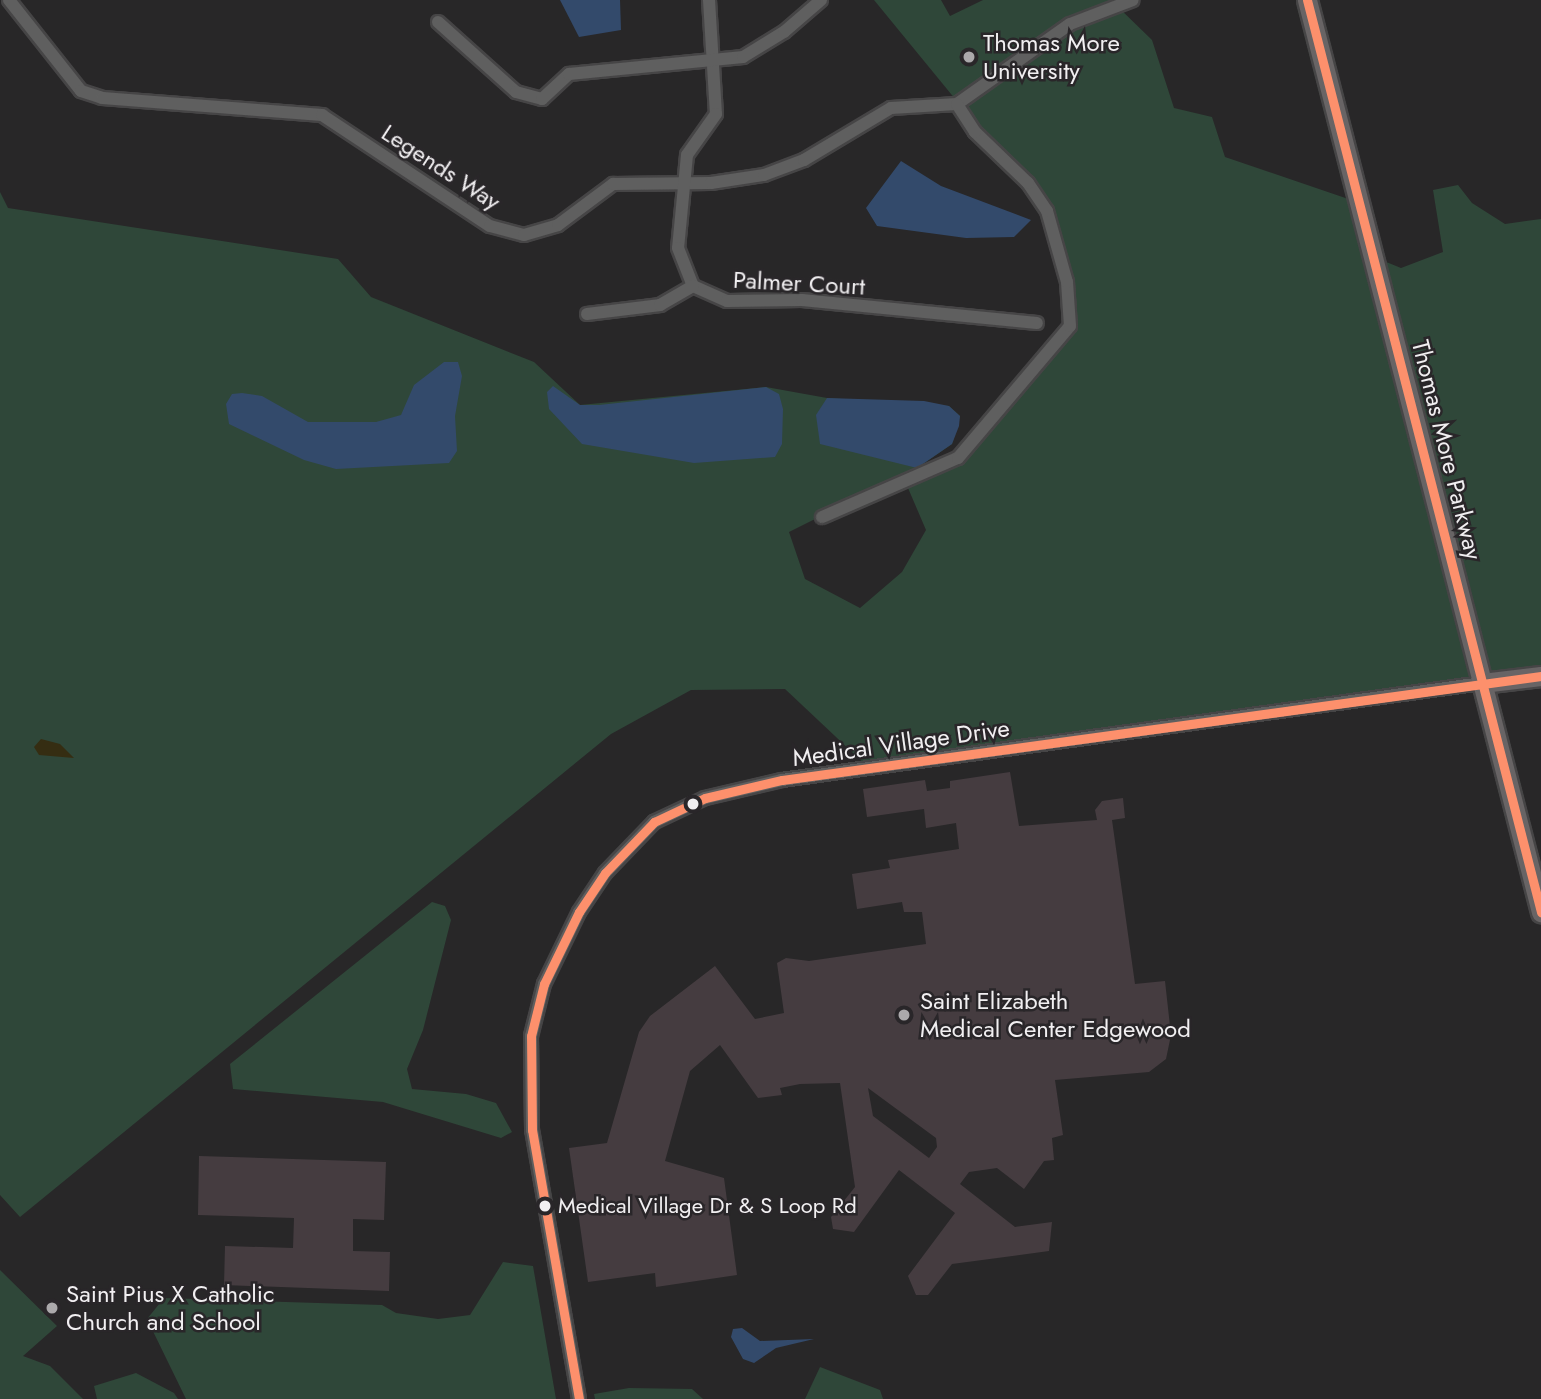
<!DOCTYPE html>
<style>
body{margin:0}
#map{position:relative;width:1541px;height:1399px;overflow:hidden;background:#282728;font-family:Jost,sans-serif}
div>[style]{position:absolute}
.green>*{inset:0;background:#2f4739}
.sand>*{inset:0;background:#352d12}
.water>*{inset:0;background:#334a6b}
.building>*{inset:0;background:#453c40}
.roads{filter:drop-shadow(2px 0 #464546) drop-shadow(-2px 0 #464546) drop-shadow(0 2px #464546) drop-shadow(0 -2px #464546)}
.street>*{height:12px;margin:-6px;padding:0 6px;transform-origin:6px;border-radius:6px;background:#5f5f5f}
.secondary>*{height:19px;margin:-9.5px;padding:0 9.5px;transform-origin:9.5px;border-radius:9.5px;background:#686465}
.bus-1>*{height:9px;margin:-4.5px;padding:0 4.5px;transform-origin:4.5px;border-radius:4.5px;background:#fd906c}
.dots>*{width:19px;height:19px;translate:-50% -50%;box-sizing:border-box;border:4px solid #292629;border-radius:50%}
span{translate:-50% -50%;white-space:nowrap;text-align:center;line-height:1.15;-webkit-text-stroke:5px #292629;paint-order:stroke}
.bus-label{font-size:22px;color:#f1eff1}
.left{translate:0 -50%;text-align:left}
.poi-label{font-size:24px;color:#f1eff1}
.street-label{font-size:24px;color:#f1eff1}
</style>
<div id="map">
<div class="green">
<i style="clip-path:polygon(874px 0,941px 0,950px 16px,983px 0,1133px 0,1116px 5px,1152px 40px,1174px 108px,1212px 117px,1225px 157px,1360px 203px,1374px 257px,1401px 268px,1443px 252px,1433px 190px,1458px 185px,1472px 203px,1505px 224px,1541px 219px,1541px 676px,870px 769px,785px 689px,691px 690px,611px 734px,20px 1217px,0 1195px,0 192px,8px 208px,338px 259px,371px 297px,534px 362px,580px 405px,766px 387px,827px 398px,949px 406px,960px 416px,952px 444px,917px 468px,789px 532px,805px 579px,860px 608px,902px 572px,926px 530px,905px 481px,958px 458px,1070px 326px,1047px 211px)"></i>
<i style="clip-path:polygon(432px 902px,445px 906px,451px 920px,423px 1030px,407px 1069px,412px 1089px,466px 1094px,496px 1103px,512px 1132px,501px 1138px,383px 1102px,233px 1089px,230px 1064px)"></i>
<i style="clip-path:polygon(503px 1262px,533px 1266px,556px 1399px,186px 1399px,147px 1319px,164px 1298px,382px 1305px,396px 1313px,438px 1319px,470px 1315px)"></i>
<i style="clip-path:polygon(0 1270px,57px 1326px,23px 1356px,50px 1366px,83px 1399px,0 1399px)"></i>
<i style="clip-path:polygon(820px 1367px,880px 1390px,883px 1399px,805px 1399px)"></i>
<i style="clip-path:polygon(136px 1373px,174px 1393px,178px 1399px,97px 1399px,94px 1386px)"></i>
<i style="clip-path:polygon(629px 1388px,692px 1389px,703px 1399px,595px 1399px,594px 1394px)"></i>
</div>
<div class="sand">
<i style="clip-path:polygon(41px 739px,60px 744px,74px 758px,39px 755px,34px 747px)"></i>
</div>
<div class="water">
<i style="clip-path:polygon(560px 0,620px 0,621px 30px,579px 37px)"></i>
<i style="clip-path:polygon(901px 161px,941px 186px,1031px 220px,1014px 237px,966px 238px,877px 226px,866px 208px)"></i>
<i style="clip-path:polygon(444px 362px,458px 362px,462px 376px,455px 416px,457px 451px,449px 463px,336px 469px,304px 460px,229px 424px,226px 404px,232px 394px,242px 393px,262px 396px,308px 422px,376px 422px,401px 415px,414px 385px)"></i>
<i style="clip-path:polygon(553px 386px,580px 405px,599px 405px,766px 387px,779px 394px,783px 409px,782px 444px,775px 457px,694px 463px,582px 444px,549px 409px,547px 392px)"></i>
<i style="clip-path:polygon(827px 398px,924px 401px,949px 406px,960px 416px,959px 426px,952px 444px,917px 468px,820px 444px,816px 415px)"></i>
<i style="clip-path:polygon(742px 1328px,760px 1341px,814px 1339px,776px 1348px,754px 1363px,743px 1359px,731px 1337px,733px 1329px)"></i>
</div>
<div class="building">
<i style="clip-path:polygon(evenodd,1010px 772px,1019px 826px,1097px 820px,1095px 810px,1102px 801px,1123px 798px,1125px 818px,1112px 820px,1135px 984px,1165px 981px,1171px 1035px,1166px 1059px,1149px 1072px,1055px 1080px,1063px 1135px,1052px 1138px,1054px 1160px,1044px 1161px,1024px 1189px,997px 1168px,969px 1172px,960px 1184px,1015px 1227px,1052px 1222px,1049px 1251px,952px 1264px,928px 1295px,916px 1295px,908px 1276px,955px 1213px,899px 1170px,854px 1232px,833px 1229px,831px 1217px,855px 1187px,840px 1083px,800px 1084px,780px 1088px,782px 1095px,758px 1098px,720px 1045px,690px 1071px,665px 1161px,724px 1178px,737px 1275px,656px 1287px,655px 1273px,588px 1282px,569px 1148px,607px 1143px,639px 1032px,650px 1016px,715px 966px,755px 1019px,784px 1013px,777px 963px,786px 958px,809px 961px,926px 944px,922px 912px,904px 912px,902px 902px,857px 909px,852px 874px,890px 868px,888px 860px,959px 849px,956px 823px,926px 828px,924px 809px,867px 817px,863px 789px,925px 780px,927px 791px,950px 788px,950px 781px,1010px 772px,868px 1088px,936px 1138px,937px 1147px,929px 1158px,873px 1116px,868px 1088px)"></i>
<i style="clip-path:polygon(199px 1156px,386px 1162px,384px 1220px,353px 1219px,353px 1251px,390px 1252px,389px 1291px,224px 1285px,225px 1246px,293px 1248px,294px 1218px,198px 1215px)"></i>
</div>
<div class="roads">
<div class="street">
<i style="left:9px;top:0;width:116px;rotate:51.6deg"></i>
<i style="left:81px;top:91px;width:22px;rotate:18deg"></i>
<i style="left:102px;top:98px;width:221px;rotate:4.4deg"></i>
<i style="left:322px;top:115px;width:201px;rotate:33.5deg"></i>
<i style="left:490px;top:226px;width:35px;rotate:15deg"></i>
<i style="left:524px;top:235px;width:35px;rotate:-16deg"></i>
<i style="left:558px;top:225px;width:69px;rotate:-36.7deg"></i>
<i style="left:613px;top:184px;width:98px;rotate:-0.6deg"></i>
<i style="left:711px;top:183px;width:54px;rotate:-8.6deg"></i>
<i style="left:764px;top:175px;width:43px;rotate:-20.6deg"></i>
<i style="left:804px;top:160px;width:101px;rotate:-30.9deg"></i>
<i style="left:891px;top:108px;width:66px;rotate:-3.5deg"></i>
<i style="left:957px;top:104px;width:138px;rotate:-35.3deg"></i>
<i style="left:1070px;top:24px;width:67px;rotate:-20.9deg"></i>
<i style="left:709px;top:0;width:114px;rotate:86.5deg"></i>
<i style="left:716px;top:114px;width:50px;rotate:125.3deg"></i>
<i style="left:687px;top:155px;width:93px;rotate:95.5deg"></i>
<i style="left:678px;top:248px;width:41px;rotate:68.5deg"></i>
<i style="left:693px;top:286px;width:37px;rotate:24deg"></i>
<i style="left:727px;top:301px;width:75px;rotate:-0.8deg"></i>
<i style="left:802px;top:300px;width:236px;rotate:5.6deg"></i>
<i style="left:438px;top:22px;width:105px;rotate:41.9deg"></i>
<i style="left:516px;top:92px;width:27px;rotate:15deg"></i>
<i style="left:542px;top:99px;width:37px;rotate:-43deg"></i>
<i style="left:569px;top:74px;width:175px;rotate:-5.6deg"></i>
<i style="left:743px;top:57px;width:48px;rotate:-31.4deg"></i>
<i style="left:784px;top:32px;width:49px;rotate:-40.9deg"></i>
<i style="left:587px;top:314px;width:74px;rotate:-7deg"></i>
<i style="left:660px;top:305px;width:38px;rotate:-30deg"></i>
<i style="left:822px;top:517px;width:148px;rotate:-23.5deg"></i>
<i style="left:958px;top:458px;width:173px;rotate:-49.7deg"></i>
<i style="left:1070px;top:326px;width:44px;rotate:-93.9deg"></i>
<i style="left:1067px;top:282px;width:74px;rotate:-105.7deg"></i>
<i style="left:1047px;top:211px;width:34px;rotate:-124deg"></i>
<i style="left:1028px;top:183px;width:74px;rotate:-136.1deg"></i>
<i style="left:975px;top:132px;width:33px;rotate:-123deg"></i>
<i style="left:579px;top:1399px;width:273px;rotate:-99.9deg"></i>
<i style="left:532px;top:1130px;width:94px;rotate:-90.6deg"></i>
<i style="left:531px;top:1036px;width:54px;rotate:-76deg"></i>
<i style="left:544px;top:984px;width:80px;rotate:-64.1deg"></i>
<i style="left:579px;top:912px;width:47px;rotate:-56.3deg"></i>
<i style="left:605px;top:873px;width:71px;rotate:-46.1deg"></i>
<i style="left:654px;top:822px;width:56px;rotate:-25.2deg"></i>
<i style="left:705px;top:798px;width:79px;rotate:-13.2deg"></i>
<i style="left:782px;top:780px;width:707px;rotate:-7.89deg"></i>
</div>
<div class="secondary">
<i style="left:1307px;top:0;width:942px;rotate:75.61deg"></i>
<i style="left:1482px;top:683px;width:59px;rotate:-6.8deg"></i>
</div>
</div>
<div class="bus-1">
<i style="left:1307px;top:0;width:942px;rotate:75.61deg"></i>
<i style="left:579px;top:1399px;width:273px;rotate:-99.9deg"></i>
<i style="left:532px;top:1130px;width:94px;rotate:-90.6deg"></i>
<i style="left:531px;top:1036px;width:54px;rotate:-76deg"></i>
<i style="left:544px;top:984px;width:80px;rotate:-64.1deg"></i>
<i style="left:579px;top:912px;width:47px;rotate:-56.3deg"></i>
<i style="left:605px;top:873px;width:71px;rotate:-46.1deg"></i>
<i style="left:654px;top:822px;width:56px;rotate:-25.2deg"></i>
<i style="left:705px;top:798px;width:79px;rotate:-13.2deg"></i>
<i style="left:782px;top:780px;width:766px;rotate:-7.8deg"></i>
</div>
<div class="dots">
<i style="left:969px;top:57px;background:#aba9ab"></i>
<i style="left:693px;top:804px;background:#f1eff1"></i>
<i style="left:904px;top:1015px;background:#aba9ab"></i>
<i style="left:545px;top:1206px;background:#f1eff1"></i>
<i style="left:52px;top:1308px;background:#aba9ab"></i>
</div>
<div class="bus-label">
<span class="left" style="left:558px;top:1206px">Medical Village Dr &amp; S Loop Rd</span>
</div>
<div class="poi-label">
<span class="left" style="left:983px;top:57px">Thomas More<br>University</span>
<span class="left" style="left:920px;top:1015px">Saint Elizabeth<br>Medical Center Edgewood</span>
<span class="left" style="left:66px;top:1308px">Saint Pius X Catholic<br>Church and School</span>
</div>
<div class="street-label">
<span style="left:441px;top:167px;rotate:33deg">Legends Way</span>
<span style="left:799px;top:283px;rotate:3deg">Palmer Court</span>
<span style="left:1447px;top:450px;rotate:76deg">Thomas More Parkway</span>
<span style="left:901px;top:743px;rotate:-8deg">Medical Village Drive</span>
</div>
</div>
